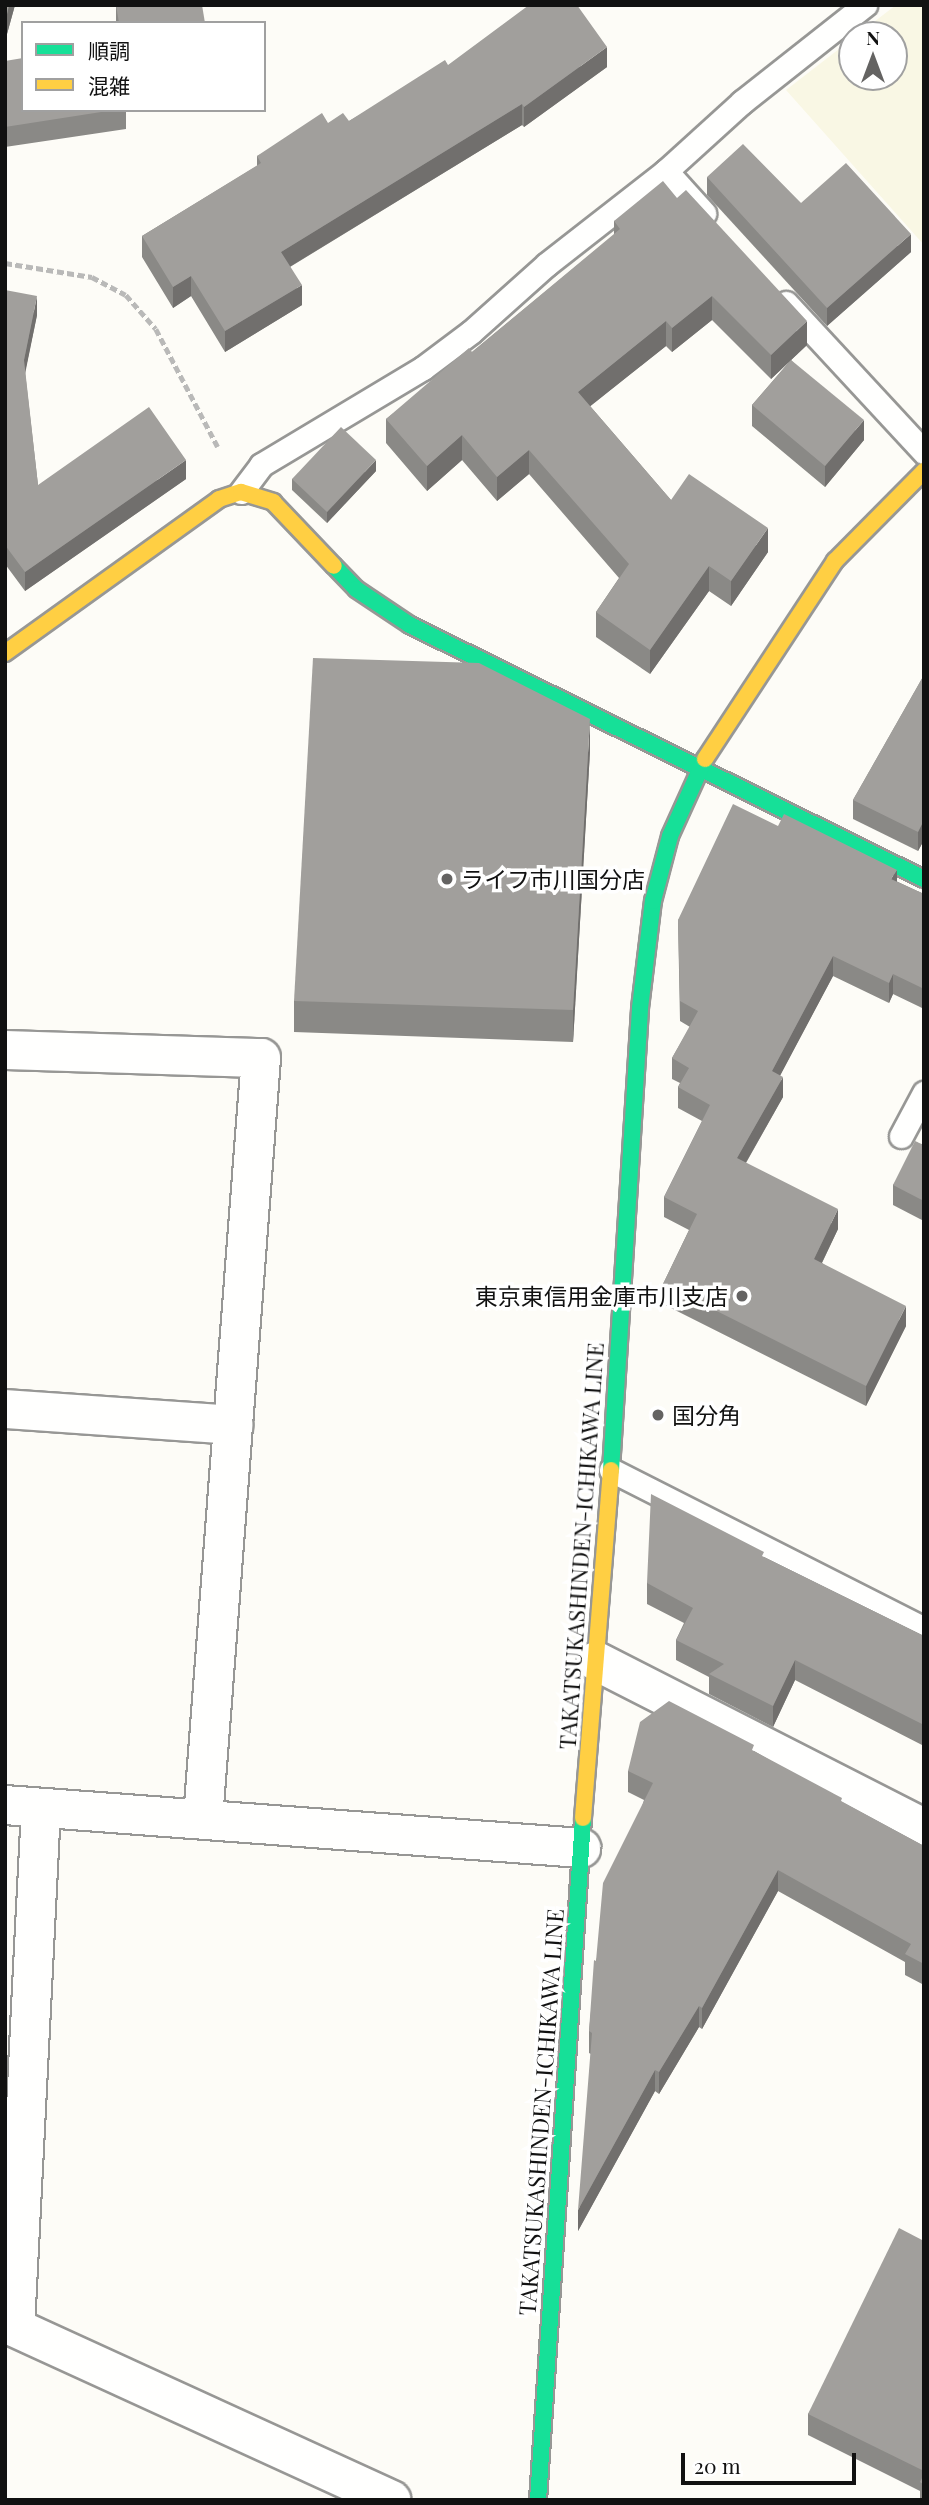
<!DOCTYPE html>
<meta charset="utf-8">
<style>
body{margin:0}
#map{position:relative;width:929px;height:2505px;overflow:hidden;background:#fdfcf7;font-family:"Playfair Display","Noto Sans JP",serif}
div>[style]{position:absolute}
.farmland>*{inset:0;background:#f9f7e4}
.path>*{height:4.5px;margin-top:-2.25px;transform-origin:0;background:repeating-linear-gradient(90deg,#b9b9b8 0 7px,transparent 0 10.5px)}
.roads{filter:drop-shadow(2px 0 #979795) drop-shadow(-2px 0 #979795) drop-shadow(0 2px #979795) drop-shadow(0 -2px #979795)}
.lane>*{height:23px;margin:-11.5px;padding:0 11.5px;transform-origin:11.5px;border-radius:11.5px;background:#fffffe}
.street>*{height:38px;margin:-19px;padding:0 19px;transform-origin:19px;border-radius:19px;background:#fffffe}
.fast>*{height:16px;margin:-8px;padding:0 8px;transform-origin:8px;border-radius:8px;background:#16e098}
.slow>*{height:16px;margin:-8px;padding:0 8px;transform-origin:8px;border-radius:8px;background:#ffcf43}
.wall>*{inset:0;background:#8a8986}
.shaded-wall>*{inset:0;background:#716f6d}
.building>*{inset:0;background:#a19f9c}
.dots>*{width:19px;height:19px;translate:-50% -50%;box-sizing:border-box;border:4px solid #fff;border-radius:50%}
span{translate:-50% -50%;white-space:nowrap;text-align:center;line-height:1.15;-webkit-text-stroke:7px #fff;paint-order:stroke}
.poi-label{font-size:23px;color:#111}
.left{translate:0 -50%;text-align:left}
.right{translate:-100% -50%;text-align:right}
.street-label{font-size:23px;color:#111}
.frame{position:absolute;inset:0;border:7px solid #111;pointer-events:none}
.legend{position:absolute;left:21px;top:21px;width:245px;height:91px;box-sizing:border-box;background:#fff;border:2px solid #a0a0a0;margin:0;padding:9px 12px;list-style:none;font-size:21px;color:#111}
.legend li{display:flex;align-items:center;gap:14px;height:35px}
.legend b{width:35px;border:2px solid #a0a0a0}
.north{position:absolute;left:838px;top:21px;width:70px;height:70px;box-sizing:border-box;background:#fff;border:2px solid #a0a0a0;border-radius:50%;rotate:0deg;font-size:19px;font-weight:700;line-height:28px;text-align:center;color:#111}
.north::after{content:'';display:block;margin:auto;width:24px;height:32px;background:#646362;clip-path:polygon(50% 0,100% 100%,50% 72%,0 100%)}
.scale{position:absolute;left:681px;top:2453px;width:175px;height:32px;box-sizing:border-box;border:4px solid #111;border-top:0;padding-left:9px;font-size:21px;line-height:24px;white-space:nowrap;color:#111;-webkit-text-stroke:5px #fff;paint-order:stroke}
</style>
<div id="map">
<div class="farmland">
<i style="clip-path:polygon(896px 5px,924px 5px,924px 245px,786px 90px,852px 39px,852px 77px,894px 77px,894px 35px,857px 35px)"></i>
</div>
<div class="path">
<i style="left:5px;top:263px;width:88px;rotate:9.1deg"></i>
<i style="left:92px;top:277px;width:38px;rotate:28deg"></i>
<i style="left:126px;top:295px;width:45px;rotate:48.6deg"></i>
<i style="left:156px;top:329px;width:133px;rotate:62.3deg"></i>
</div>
<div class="roads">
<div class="lane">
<i style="left:666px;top:171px;width:57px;rotate:47.9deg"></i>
<i style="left:786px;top:303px;width:203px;rotate:47.2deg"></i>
<i style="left:241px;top:492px;width:34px;rotate:-53deg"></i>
<i style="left:261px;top:465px;width:189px;rotate:-30.9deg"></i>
<i style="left:423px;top:368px;width:60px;rotate:-36.9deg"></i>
<i style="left:471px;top:332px;width:102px;rotate:-41.8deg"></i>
<i style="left:547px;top:264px;width:151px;rotate:-38deg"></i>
<i style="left:666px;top:171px;width:103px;rotate:-42.2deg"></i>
<i style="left:742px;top:102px;width:157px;rotate:-38.3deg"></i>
<i style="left:901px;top:1136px;width:49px;rotate:-61.9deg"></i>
<i style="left:611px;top:1470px;width:351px;rotate:26.9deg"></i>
</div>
<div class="street">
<i style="left:5px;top:1050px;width:256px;rotate:1.8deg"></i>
<i style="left:261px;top:1058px;width:762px;rotate:94.36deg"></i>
<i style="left:5px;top:1409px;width:229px;rotate:4deg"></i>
<i style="left:596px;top:1661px;width:368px;rotate:27deg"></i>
<i style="left:5px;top:1805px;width:578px;rotate:4.27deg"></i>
<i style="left:5px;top:2323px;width:425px;rotate:24.6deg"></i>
<i style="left:15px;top:2327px;width:520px;rotate:-87.13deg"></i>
</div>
<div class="fast">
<i style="left:334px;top:566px;width:32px;rotate:46deg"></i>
<i style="left:356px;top:589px;width:65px;rotate:33.7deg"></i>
<i style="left:410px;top:625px;width:573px;rotate:26.3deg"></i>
<i style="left:611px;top:1470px;width:463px;rotate:-86.4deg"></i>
<i style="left:640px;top:1008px;width:108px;rotate:-83.1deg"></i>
<i style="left:653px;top:901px;width:67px;rotate:-75.3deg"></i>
<i style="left:670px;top:836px;width:85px;rotate:-65.6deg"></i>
<i style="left:538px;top:2500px;width:683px;rotate:-86.22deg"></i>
</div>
<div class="slow">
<i style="left:5px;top:653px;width:264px;rotate:-35.7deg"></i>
<i style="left:219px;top:499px;width:23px;rotate:-18deg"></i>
<i style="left:241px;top:492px;width:34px;rotate:17deg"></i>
<i style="left:273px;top:502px;width:88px;rotate:46.4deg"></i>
<i style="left:705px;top:759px;width:237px;rotate:-56.7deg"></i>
<i style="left:835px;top:561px;width:127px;rotate:-45.3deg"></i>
<i style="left:583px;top:1818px;width:349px;rotate:-85.4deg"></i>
</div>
</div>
<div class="wall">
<i style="clip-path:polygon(5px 5px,15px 5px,7px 34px,5px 34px)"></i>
<i style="clip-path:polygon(116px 5px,205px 23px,116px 23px)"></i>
<i style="clip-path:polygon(5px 61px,23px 110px,126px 110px,126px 129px,5px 147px)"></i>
<i style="clip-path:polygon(448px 65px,607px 67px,524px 127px,522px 125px,290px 267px,302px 305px,225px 352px,191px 296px,173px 308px,142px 257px,142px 236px,257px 166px,257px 156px,328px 123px,349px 121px)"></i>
<i style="clip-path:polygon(707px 177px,801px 203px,911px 252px,827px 326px,707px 195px)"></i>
<i style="clip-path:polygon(677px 198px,807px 345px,791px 360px,864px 440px,825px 487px,752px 426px,752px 405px,790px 361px,771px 379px,712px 320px,672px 352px,666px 346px,590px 406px,671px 500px,768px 552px,731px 606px,709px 591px,650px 674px,596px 637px,596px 612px,619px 578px,529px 474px,497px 501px,462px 460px,427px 491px,386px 443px,386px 419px,472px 352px,614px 235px,614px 221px)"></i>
<i style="clip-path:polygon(5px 290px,37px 315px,25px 372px,38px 485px,186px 479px,25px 591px,5px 564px)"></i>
<i style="clip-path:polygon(376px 471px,327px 523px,292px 490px,292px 479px)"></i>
<i style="clip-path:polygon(924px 675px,924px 840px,918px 851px,853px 819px,853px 800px)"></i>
<i style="clip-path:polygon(590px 751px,573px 1042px,294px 1032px,294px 1001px)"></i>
<i style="clip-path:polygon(778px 826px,924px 894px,924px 1009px,893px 994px,889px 1003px,833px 976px,780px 1075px,783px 1097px,746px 1163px,838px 1229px,822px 1263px,906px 1326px,866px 1406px,663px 1304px,663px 1284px,689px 1230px,664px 1217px,664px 1197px,702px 1121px,678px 1108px,678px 1087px,680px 1083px,672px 1079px,672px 1058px,690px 1027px,680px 1021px,678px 920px)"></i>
<i style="clip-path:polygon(924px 1145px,924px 1221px,893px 1205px,893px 1185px)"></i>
<i style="clip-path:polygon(764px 1557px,924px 1636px,924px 1746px,795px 1680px,773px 1727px,709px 1694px,709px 1677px,676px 1660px,676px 1640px,684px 1623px,647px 1604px,647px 1583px)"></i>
<i style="clip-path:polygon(754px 1751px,842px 1802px,924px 1846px,924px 1985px,905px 1975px,905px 1962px,778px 1891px,702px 2029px,699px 2027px,659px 2094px,655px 2091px,578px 2231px,591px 2054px,589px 2053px,589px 2031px,596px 1961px,644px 1800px,628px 1792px,628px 1771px)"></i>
<i style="clip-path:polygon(924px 2241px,924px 2500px,920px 2500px,920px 2491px,808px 2435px,808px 2414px)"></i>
</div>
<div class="shaded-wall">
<i style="clip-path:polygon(9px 5px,15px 5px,7px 34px,7px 14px)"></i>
<i style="clip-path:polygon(607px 47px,607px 67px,524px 127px,524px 107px)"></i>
<i style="clip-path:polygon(522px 104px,522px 125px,281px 272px,281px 252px)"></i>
<i style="clip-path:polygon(911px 234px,911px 252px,827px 326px,827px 308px)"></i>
<i style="clip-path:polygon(191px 276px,191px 296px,173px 308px,173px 287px)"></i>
<i style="clip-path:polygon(302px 285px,302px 305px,225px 352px,225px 331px)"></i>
<i style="clip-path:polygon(37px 296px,37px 315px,24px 379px,24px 360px)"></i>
<i style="clip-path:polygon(712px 296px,712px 320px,672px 352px,672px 328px)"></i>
<i style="clip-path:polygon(666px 321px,666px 346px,578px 416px,578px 392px)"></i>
<i style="clip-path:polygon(807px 321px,807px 345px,771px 379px,771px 355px)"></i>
<i style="clip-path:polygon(864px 420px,864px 440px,825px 487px,825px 466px)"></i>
<i style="clip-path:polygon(462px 435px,462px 460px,427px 491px,427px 466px)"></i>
<i style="clip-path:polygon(529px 450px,529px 474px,497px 501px,497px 477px)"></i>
<i style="clip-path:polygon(186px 460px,186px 479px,25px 591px,25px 572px)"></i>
<i style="clip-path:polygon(376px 460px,376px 471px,327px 523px,327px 512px)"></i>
<i style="clip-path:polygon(768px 528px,768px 552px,731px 606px,731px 581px)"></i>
<i style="clip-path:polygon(709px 566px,709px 591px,650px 674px,650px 650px)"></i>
<i style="clip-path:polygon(590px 719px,590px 751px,573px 1042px,573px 1010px)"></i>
<i style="clip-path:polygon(924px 820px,924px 840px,918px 851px,918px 832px)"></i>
<i style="clip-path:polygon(897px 870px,897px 890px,891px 879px)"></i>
<i style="clip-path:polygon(833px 956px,833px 976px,772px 1091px,772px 1071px)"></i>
<i style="clip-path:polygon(893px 974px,893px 994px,889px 1003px,889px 983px)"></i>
<i style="clip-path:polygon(783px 1077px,783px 1097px,737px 1178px,737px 1158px)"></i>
<i style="clip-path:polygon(838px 1209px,838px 1229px,814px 1279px,814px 1259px)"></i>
<i style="clip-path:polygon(906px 1306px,906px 1326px,866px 1406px,866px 1386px)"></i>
<i style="clip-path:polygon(795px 1660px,795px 1680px,773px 1727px,773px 1706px)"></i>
<i style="clip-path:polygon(778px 1870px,778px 1891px,702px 2029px,702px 2008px)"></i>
<i style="clip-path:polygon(699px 2006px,699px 2027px,659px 2094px,659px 2072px)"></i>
<i style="clip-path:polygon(655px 2070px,655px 2091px,578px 2231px,578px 2210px)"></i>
</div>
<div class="building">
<i style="clip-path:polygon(5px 5px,9px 5px,7px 14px,5px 13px)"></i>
<i style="clip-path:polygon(116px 5px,202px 5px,205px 23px,119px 23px)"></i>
<i style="clip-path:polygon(529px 5px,577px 5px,607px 47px,524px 107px,522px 104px,281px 252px,302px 285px,225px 331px,191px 276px,173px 287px,142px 236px,261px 163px,257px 156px,322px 113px,328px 123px,343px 113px,349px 121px,445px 60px,448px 65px)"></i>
<i style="clip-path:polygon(23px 58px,23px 110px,114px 110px,5px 127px,5px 61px)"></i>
<i style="clip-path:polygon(743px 144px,801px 203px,846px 163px,911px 234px,827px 308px,707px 177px)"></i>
<i style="clip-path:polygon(663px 181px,677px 198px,686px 190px,807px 321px,771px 355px,712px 296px,672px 328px,666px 321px,578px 392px,671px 500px,689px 474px,768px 528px,731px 581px,709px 566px,650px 650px,596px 612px,629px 564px,529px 450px,497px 477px,462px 435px,427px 466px,386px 419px,469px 348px,472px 352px,620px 229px,614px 221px)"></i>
<i style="clip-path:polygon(5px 290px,37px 296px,24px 360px,38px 485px,149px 407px,186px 460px,25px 572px,5px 545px)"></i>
<i style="clip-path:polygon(791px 360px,864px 420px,825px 466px,752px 405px)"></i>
<i style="clip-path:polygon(341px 427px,376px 460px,327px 512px,292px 479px)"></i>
<i style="clip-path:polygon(313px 658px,479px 663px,590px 719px,573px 1010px,294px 1001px)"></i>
<i style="clip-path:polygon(924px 675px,924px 820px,918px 832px,853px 800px)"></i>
<i style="clip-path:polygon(733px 804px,778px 826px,784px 814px,897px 870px,891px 879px,924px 894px,924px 989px,893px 974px,889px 983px,833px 956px,772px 1071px,783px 1077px,737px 1158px,838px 1209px,814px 1259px,906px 1306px,866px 1386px,663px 1284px,697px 1214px,664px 1197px,710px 1105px,678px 1087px,689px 1068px,672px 1058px,698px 1011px,680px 1001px,678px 920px)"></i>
<i style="clip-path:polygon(915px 1141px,924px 1145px,924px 1201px,893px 1185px)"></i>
<i style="clip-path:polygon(651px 1494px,764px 1552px,762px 1556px,924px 1636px,924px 1725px,795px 1660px,773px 1706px,709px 1674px,724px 1664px,676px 1640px,693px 1608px,647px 1583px)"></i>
<i style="clip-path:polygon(669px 1701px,754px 1745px,752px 1750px,842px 1798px,841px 1801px,924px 1846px,924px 1964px,905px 1954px,911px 1944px,778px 1870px,702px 2008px,699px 2006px,659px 2072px,655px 2070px,578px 2210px,592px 2033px,589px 2031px,594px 1960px,596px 1961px,603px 1883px,653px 1783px,628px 1771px,640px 1722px)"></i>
<i style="clip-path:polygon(899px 2228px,924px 2241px,924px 2471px,808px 2414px)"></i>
<i style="clip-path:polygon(924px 2474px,924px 2485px,920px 2482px)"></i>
</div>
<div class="dots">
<i style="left:447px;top:879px;background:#646362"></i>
<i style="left:742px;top:1296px;background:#646362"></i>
<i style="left:658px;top:1415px;background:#646362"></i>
</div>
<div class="poi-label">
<span class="left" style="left:461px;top:879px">ライフ市川国分店</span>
<span class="right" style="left:728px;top:1296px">東京東信用金庫市川支店</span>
<span class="left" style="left:672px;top:1415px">国分角</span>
</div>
<div class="street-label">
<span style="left:581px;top:1546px;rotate:-86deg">TAKATSUKASHINDEN-ICHIKAWA LINE</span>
<span style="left:541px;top:2112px;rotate:-86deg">TAKATSUKASHINDEN-ICHIKAWA LINE</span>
</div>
<div class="frame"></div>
<ul class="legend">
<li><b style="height:9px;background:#16e098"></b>順調</li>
<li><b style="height:9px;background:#ffcf43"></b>混雑</li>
</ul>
<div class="north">N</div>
<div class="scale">20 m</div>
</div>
